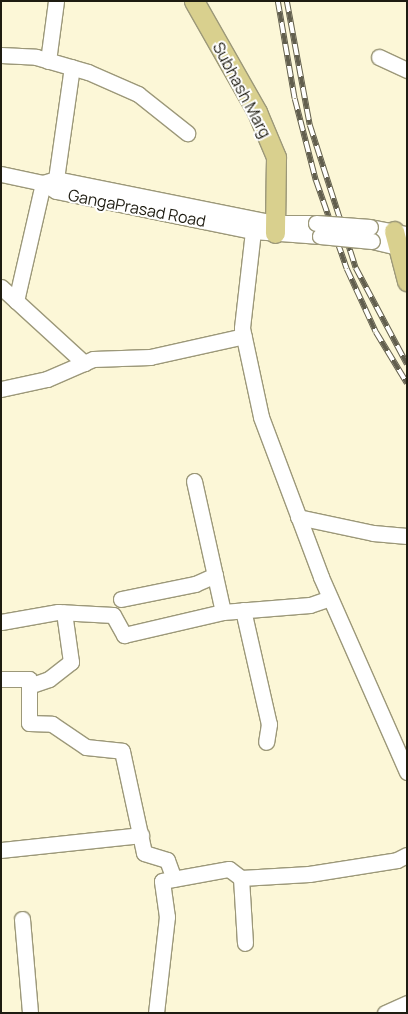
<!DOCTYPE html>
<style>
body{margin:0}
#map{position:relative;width:408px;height:1014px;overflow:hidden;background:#fcf7d7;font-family:Manrope,sans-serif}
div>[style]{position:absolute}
.roads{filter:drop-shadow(1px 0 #9c9879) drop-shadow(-1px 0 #9c9879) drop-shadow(0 1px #9c9879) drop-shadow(0 -1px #9c9879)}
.minor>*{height:15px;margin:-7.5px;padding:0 7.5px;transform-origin:7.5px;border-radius:7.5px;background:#fff}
.major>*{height:19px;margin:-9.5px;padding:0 9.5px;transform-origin:9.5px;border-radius:9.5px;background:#d9d08e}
.rail>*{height:5.5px;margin-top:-2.75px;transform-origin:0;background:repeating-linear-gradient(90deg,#fff 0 11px,#625f4e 0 22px);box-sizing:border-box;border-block:1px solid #625f4e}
.bridges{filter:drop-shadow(1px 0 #9c9879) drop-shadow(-1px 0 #9c9879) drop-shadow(0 1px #9c9879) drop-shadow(0 -1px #9c9879)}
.minor-bridge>*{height:15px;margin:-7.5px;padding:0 7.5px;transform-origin:7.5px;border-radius:7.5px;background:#fff}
span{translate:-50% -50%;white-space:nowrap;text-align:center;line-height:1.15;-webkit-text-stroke:4px #fff;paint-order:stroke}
.street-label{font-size:16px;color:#1e1c11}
.frame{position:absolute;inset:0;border:2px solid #1e1c11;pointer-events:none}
</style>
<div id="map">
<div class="roads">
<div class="minor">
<i style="left:1px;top:55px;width:35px;rotate:3deg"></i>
<i style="left:36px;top:57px;width:54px;rotate:16.1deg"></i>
<i style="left:88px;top:72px;width:55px;rotate:23.7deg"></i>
<i style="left:138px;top:94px;width:63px;rotate:38.5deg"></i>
<i style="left:379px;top:57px;width:31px;rotate:25deg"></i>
<i style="left:48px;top:61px;width:61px;rotate:-82.4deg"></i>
<i style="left:1px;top:174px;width:43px;rotate:12.1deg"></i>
<i style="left:43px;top:183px;width:15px;rotate:32deg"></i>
<i style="left:56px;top:191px;width:201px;rotate:11.5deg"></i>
<i style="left:253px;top:231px;width:67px;rotate:4.3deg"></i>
<i style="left:56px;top:179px;width:113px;rotate:-81.9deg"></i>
<i style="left:43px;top:183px;width:14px;rotate:-17deg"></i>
<i style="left:56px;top:179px;width:222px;rotate:11.4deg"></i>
<i style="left:274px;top:223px;width:42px"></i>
<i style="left:370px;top:227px;width:38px;rotate:11deg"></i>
<i style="left:253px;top:231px;width:98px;rotate:96.5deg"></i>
<i style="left:242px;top:328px;width:91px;rotate:77.9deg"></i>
<i style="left:261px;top:417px;width:171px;rotate:69.4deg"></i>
<i style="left:321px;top:577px;width:213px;rotate:66.2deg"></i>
<i style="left:372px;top:241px;width:36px;rotate:13deg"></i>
<i style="left:1px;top:287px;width:113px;rotate:42.5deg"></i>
<i style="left:16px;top:301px;width:121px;rotate:-77.1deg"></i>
<i style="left:1px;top:389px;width:47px;rotate:-12.3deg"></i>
<i style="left:47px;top:379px;width:50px;rotate:-23.5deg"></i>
<i style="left:93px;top:359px;width:57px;rotate:-2deg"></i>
<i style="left:150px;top:357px;width:96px;rotate:-12.6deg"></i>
<i style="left:194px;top:481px;width:134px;rotate:77.5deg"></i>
<i style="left:298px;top:517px;width:77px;rotate:12deg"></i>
<i style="left:373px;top:533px;width:34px;rotate:5deg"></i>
<i style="left:121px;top:599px;width:76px;rotate:-11.5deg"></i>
<i style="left:195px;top:584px;width:22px;rotate:-24deg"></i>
<i style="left:243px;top:610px;width:117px;rotate:77.2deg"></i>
<i style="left:269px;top:724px;width:18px;rotate:99deg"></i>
<i style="left:1px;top:622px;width:58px;rotate:-10deg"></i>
<i style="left:58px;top:612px;width:55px;rotate:3.1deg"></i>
<i style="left:113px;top:615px;width:23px;rotate:61deg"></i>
<i style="left:124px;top:635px;width:102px;rotate:-13.1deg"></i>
<i style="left:223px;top:612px;width:87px;rotate:-4.6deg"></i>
<i style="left:310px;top:605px;width:21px;rotate:-19deg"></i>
<i style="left:1px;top:679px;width:28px"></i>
<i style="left:29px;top:679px;width:44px;rotate:90deg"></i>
<i style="left:29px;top:723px;width:23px;rotate:2deg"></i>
<i style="left:52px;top:724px;width:41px;rotate:34.1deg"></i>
<i style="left:86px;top:747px;width:36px;rotate:6deg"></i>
<i style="left:122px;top:751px;width:104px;rotate:77.8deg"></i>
<i style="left:144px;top:853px;width:24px;rotate:17deg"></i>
<i style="left:167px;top:860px;width:20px;rotate:70deg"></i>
<i style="left:29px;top:686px;width:21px;rotate:-19deg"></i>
<i style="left:49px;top:679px;width:28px;rotate:-38deg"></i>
<i style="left:71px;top:662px;width:50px;rotate:-98deg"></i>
<i style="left:1px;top:850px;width:141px;rotate:-6.1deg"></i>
<i style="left:241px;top:878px;width:65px;rotate:86.5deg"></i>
<i style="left:22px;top:919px;width:94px;rotate:85.1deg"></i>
<i style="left:156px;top:1013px;width:97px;rotate:-83.5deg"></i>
<i style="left:167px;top:917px;width:36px;rotate:-98deg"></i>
<i style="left:162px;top:881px;width:68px;rotate:-10.2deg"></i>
<i style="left:229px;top:869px;width:15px;rotate:37deg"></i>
<i style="left:241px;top:878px;width:68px;rotate:-3.4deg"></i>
<i style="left:309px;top:874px;width:89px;rotate:-9deg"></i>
<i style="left:397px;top:860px;width:11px;rotate:-27deg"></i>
<i style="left:385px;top:1013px;width:24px;rotate:-24deg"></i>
</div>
<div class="major">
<i style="left:194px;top:1px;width:128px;rotate:60.4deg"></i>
<i style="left:257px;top:112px;width:49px;rotate:67.1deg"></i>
<i style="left:276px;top:157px;width:76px;rotate:90.8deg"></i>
<i style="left:394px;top:231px;width:52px;rotate:75.4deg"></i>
</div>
</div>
<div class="rail">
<i style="left:278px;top:1px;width:99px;rotate:80.2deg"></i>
<i style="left:295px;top:99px;width:84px;rotate:75.5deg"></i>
<i style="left:316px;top:180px;width:94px;rotate:70.8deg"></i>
<i style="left:347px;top:269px;width:69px;rotate:65.3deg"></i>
<i style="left:376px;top:332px;width:60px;rotate:58.7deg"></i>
<i style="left:287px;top:1px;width:126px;rotate:79.5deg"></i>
<i style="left:310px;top:125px;width:150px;rotate:72.2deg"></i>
<i style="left:356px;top:268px;width:109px;rotate:62deg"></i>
</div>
<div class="bridges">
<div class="minor-bridge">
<i style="left:316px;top:223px;width:54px;rotate:4.2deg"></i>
<i style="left:320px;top:236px;width:52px;rotate:5.5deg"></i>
</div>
</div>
<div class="street-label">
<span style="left:242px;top:90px;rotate:62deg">Subhash Marg</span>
<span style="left:137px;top:208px;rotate:11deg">GangaPrasad Road</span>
</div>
<div class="frame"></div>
</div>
